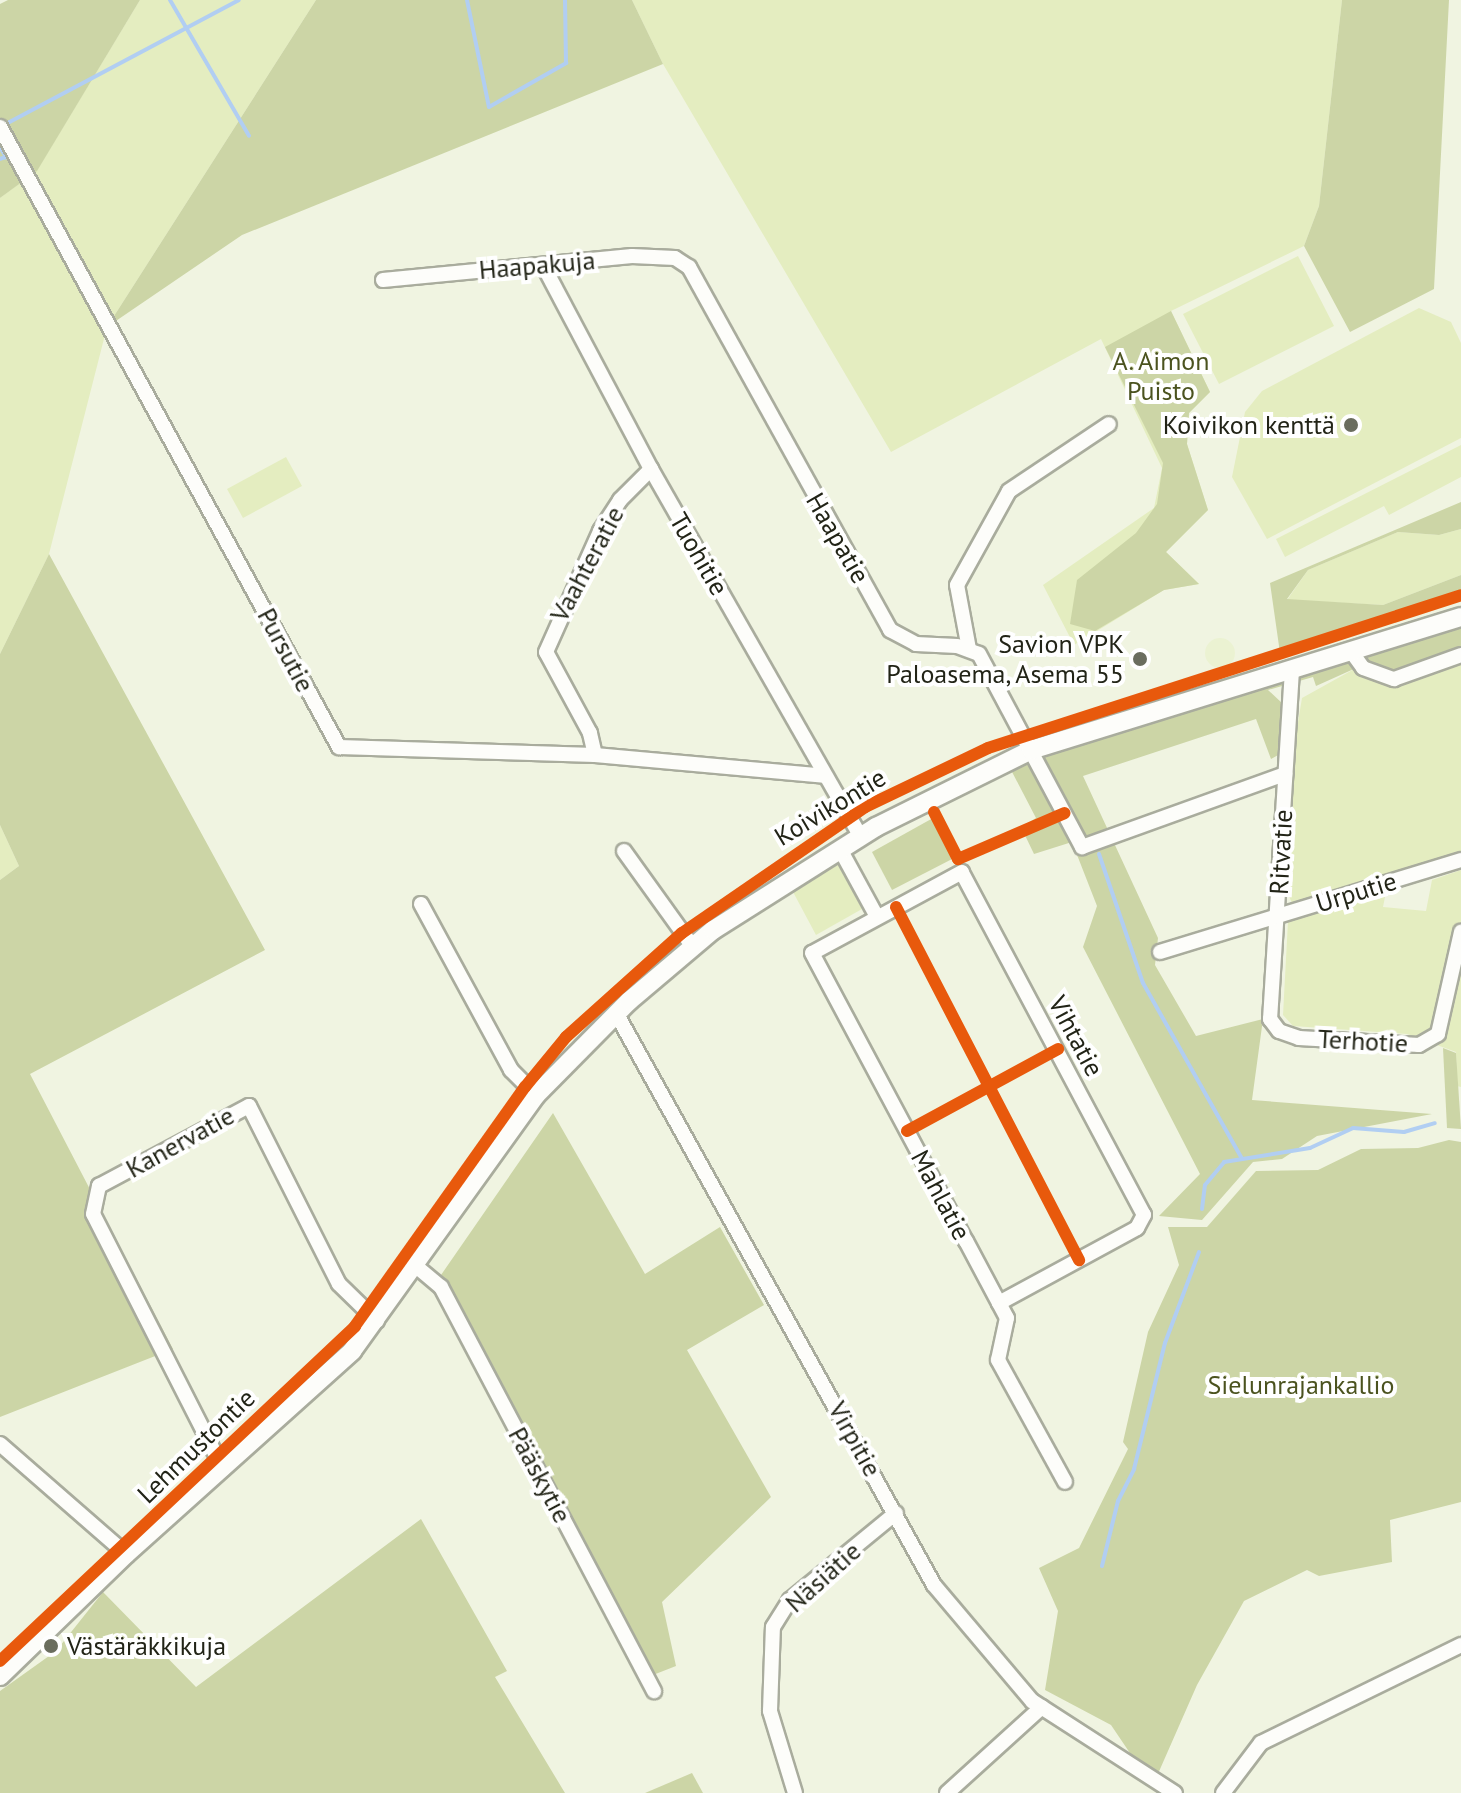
<!DOCTYPE html>
<meta charset="utf-8">
<style>
body{margin:0}
#map{position:relative;width:1461px;height:1793px;overflow:hidden;background:#f0f4e1;font-family:"PT Sans",sans-serif}
div>[style]{position:absolute}
.built>*{inset:0;background:#ebf2d2}
.round{border-radius:50%}
.green>*{inset:0;background:#e4edc0}
.forest>*{inset:0;background:#ccd5a6}
.stream>*{height:4px;margin:-2px;padding:0 2px;transform-origin:2px;border-radius:2px;background:#b1cef2}
.roads{filter:drop-shadow(2px 0 #a9ac9d) drop-shadow(-2px 0 #a9ac9d) drop-shadow(0 2px #a9ac9d) drop-shadow(0 -2px #a9ac9d)}
.minor>*{height:14px;margin:-7px;padding:0 7px;transform-origin:7px;border-radius:7px;background:#fdfdfa}
.secondary>*{height:18px;margin:-9px;padding:0 9px;transform-origin:9px;border-radius:9px;background:#fdfdfa}
.cycleway>*{height:12px;margin:-6px;padding:0 6px;transform-origin:6px;border-radius:6px;background:#e8590c}
.dots>*{width:22px;height:22px;translate:-50% -50%;box-sizing:border-box;border:4px solid #fff;border-radius:50%}
span{translate:-50% -50%;white-space:nowrap;text-align:center;line-height:1.15;-webkit-text-stroke:8px #fff;paint-order:stroke}
.street-label{font-size:26px;color:#222417}
.park-label{font-size:26px;color:#4b531f}
.poi-label{font-size:26px;color:#222417}
.right{translate:-100% -50%;text-align:right}
.left{translate:0 -50%;text-align:left}
</style>
<div id="map">
<div class="built">
<i class="round" style="left:1205px;top:638px;width:30px;height:30px"></i>
</div>
<div class="green">
<i style="clip-path:polygon(140px 0,316px 0,107px 327px,49px 554px,0 654px,0 198px,37px 170px)"></i>
<i style="clip-path:polygon(632px 0,1342px 0,1319px 206px,1304px 246px,1171px 311px,1210px 392px,1189px 413px,1187px 444px,1208px 510px,1166px 552px,1199px 584px,1164px 590px,1074px 645px,1043px 585px,1154px 508px,1162px 468px,1101px 339px,891px 452px,663px 64px)"></i>
<i style="clip-path:polygon(1298px 256px,1334px 326px,1219px 384px,1183px 314px)"></i>
<i style="clip-path:polygon(1419px 308px,1451px 322px,1461px 343px,1461px 438px,1267px 539px,1232px 477px,1245px 412px,1262px 391px)"></i>
<i style="clip-path:polygon(1461px 445px,1461px 477px,1389px 515px,1384px 506px,1285px 557px,1276px 539px)"></i>
<i style="clip-path:polygon(286px 457px,302px 486px,243px 518px,227px 489px)"></i>
<i style="clip-path:polygon(1461px 529px,1461px 575px,1383px 605px,1287px 600px,1308px 570px,1398px 532px,1439px 535px)"></i>
<i style="clip-path:polygon(1461px 650px,1461px 853px,1292px 903px,1287px 892px,1294px 746px,1302px 698px,1356px 668px)"></i>
<i style="clip-path:polygon(0 825px,19px 866px,0 880px)"></i>
<i style="clip-path:polygon(838px 862px,862px 909px,816px 935px,792px 890px)"></i>
<i style="clip-path:polygon(1461px 870px,1461px 1087px,1457px 1086px,1456px 1052px,1407px 1034px,1293px 1026px,1283px 1015px,1288px 921px,1386px 892px,1383px 907px,1426px 911px,1432px 880px)"></i>
</div>
<div class="forest">
<i style="clip-path:polygon(8px 0,140px 0,37px 171px,0 198px,0 4px)"></i>
<i style="clip-path:polygon(316px 0,632px 0,663px 64px,242px 235px,107px 327px)"></i>
<i style="clip-path:polygon(1342px 0,1449px 0,1434px 289px,1350px 332px,1304px 246px,1319px 206px)"></i>
<i style="clip-path:polygon(1171px 311px,1210px 392px,1189px 413px,1187px 444px,1208px 510px,1166px 552px,1199px 584px,1164px 590px,1095px 631px,1070px 624px,1077px 580px,1136px 533px,1157px 504px,1163px 463px,1105px 347px)"></i>
<i style="clip-path:polygon(1461px 502px,1461px 529px,1439px 535px,1398px 532px,1308px 570px,1287px 599px,1383px 605px,1461px 575px,1461px 594px,1280px 653px,1270px 583px)"></i>
<i style="clip-path:polygon(49px 554px,265px 950px,30px 1074px,173px 1349px,0 1417px,0 880px,19px 866px,0 825px,0 654px)"></i>
<i style="clip-path:polygon(1461px 622px,1461px 650px,1393px 673px,1356px 668px,1316px 686px,1313px 677px,1268px 690px,1283px 704px,1280px 754px,1271px 759px,1256px 719px,1083px 776px,1158px 938px,1155px 965px,1196px 1036px,1263px 1019px,1252px 1100px,1432px 1114px,1317px 1136px,1282px 1159px,1253px 1162px,1202px 1220px,1159px 1216px,1200px 1174px,1083px 947px,1097px 906px,1072px 842px,1034px 854px,1021px 827px,1036px 818px,1010px 768px,1028px 756px)"></i>
<i style="clip-path:polygon(933px 818px,956px 857px,892px 890px,872px 852px)"></i>
<i style="clip-path:polygon(1443px 1048px,1456px 1053px,1461px 1129px,1447px 1128px)"></i>
<i style="clip-path:polygon(553px 1113px,645px 1274px,720px 1227px,764px 1305px,687px 1350px,771px 1497px,662px 1602px,676px 1666px,653px 1675px,441px 1275px)"></i>
<i style="clip-path:polygon(1449px 1140px,1461px 1142px,1461px 1502px,1390px 1520px,1392px 1562px,1319px 1576px,1307px 1570px,1244px 1601px,1197px 1685px,1157px 1776px,1136px 1762px,1111px 1725px,1045px 1690px,1058px 1611px,1039px 1568px,1079px 1548px,1128px 1449px,1123px 1442px,1148px 1332px,1179px 1265px,1168px 1227px,1207px 1227px,1256px 1171px,1318px 1170px,1361px 1149px,1418px 1148px)"></i>
<i style="clip-path:polygon(421px 1519px,507px 1671px,495px 1677px,565px 1793px,0 1793px,0 1691px,56px 1651px,103px 1592px,196px 1687px)"></i>
<i style="clip-path:polygon(692px 1773px,703px 1793px,645px 1793px)"></i>
</div>
<div class="stream">
<i style="left:170px;top:0;width:157px;rotate:59.8deg"></i>
<i style="left:467px;top:0;width:109px;rotate:78.4deg"></i>
<i style="left:489px;top:107px;width:89px;rotate:-29.7deg"></i>
<i style="left:566px;top:63px;width:63px;rotate:-90.9deg"></i>
<i style="left:2px;top:126px;width:268px;rotate:-28deg"></i>
<i style="left:0;top:147px;width:12px;rotate:59deg"></i>
<i style="left:6px;top:157px;width:6px;rotate:162deg"></i>
<i style="left:1099px;top:854px;width:136px;rotate:71.2deg"></i>
<i style="left:1143px;top:983px;width:202px;rotate:60.6deg"></i>
<i style="left:1202px;top:1209px;width:24px;rotate:-83deg"></i>
<i style="left:1205px;top:1185px;width:30px;rotate:-50deg"></i>
<i style="left:1224px;top:1162px;width:87px;rotate:-9.2deg"></i>
<i style="left:1310px;top:1148px;width:47px;rotate:-24.9deg"></i>
<i style="left:1353px;top:1128px;width:51px;rotate:4.5deg"></i>
<i style="left:1404px;top:1132px;width:32px;rotate:-16deg"></i>
<i style="left:1102px;top:1566px;width:67px;rotate:-76.2deg"></i>
<i style="left:1118px;top:1501px;width:36px;rotate:-63deg"></i>
<i style="left:1134px;top:1469px;width:130px;rotate:-76.2deg"></i>
<i style="left:1165px;top:1343px;width:97px;rotate:-69.5deg"></i>
</div>
<div class="roads">
<div class="minor">
<i style="left:0;top:127px;width:707px;rotate:61.33deg"></i>
<i style="left:339px;top:747px;width:256px;rotate:1.8deg"></i>
<i style="left:595px;top:755px;width:230px;rotate:5.2deg"></i>
<i style="left:544px;top:267px;width:229px;rotate:62.1deg"></i>
<i style="left:651px;top:469px;width:422px;rotate:60.3deg"></i>
<i style="left:383px;top:280px;width:250px;rotate:-5.5deg"></i>
<i style="left:632px;top:256px;width:43px;rotate:2.7deg"></i>
<i style="left:675px;top:258px;width:17px;rotate:33deg"></i>
<i style="left:689px;top:267px;width:415px;rotate:61deg"></i>
<i style="left:890px;top:630px;width:30px;rotate:28deg"></i>
<i style="left:916px;top:644px;width:41px;rotate:2.8deg"></i>
<i style="left:957px;top:646px;width:23px;rotate:20deg"></i>
<i style="left:979px;top:654px;width:219px;rotate:61.9deg"></i>
<i style="left:1082px;top:847px;width:216px;rotate:-19.8deg"></i>
<i style="left:969px;top:649px;width:65px;rotate:-100.6deg"></i>
<i style="left:957px;top:585px;width:107px;rotate:-61deg"></i>
<i style="left:1009px;top:491px;width:120px;rotate:-33.8deg"></i>
<i style="left:1353px;top:654px;width:17px;rotate:54deg"></i>
<i style="left:1363px;top:668px;width:33px;rotate:20deg"></i>
<i style="left:1394px;top:679px;width:71px;rotate:-19.7deg"></i>
<i style="left:1292px;top:670px;width:350px;rotate:93.6deg"></i>
<i style="left:1270px;top:1019px;width:15px;rotate:53deg"></i>
<i style="left:1279px;top:1031px;width:21px;rotate:19deg"></i>
<i style="left:1299px;top:1038px;width:120px;rotate:3.3deg"></i>
<i style="left:1419px;top:1045px;width:22px;rotate:-30deg"></i>
<i style="left:1438px;top:1034px;width:105px;rotate:-77.3deg"></i>
<i style="left:595px;top:755px;width:23px;rotate:-103deg"></i>
<i style="left:590px;top:733px;width:92px;rotate:-118.5deg"></i>
<i style="left:546px;top:652px;width:133px;rotate:-65.9deg"></i>
<i style="left:600px;top:531px;width:37px;rotate:-57deg"></i>
<i style="left:620px;top:500px;width:44px;rotate:-45deg"></i>
<i style="left:840px;top:849px;width:77px;rotate:61.4deg"></i>
<i style="left:624px;top:851px;width:118px;rotate:54.3deg"></i>
<i style="left:421px;top:904px;width:189px;rotate:61.5deg"></i>
<i style="left:511px;top:1070px;width:35px;rotate:45deg"></i>
<i style="left:1160px;top:952px;width:315px;rotate:-17deg"></i>
<i style="left:616px;top:1013px;width:654px;rotate:60.93deg"></i>
<i style="left:934px;top:1585px;width:152px;rotate:49.8deg"></i>
<i style="left:1032px;top:1701px;width:170px;rotate:32.8deg"></i>
<i style="left:417px;top:1267px;width:31px;rotate:40deg"></i>
<i style="left:441px;top:1287px;width:457px;rotate:62.2deg"></i>
<i style="left:999px;top:1303px;width:157px;rotate:-28.5deg"></i>
<i style="left:1137px;top:1228px;width:15px;rotate:-62deg"></i>
<i style="left:1144px;top:1215px;width:388px;rotate:-118deg"></i>
<i style="left:962px;top:872px;width:170px;rotate:151.6deg"></i>
<i style="left:812px;top:953px;width:327px;rotate:61.9deg"></i>
<i style="left:966px;top:1241px;width:70px;rotate:62deg"></i>
<i style="left:999px;top:1303px;width:17px;rotate:62deg"></i>
<i style="left:1007px;top:1318px;width:43px;rotate:102.1deg"></i>
<i style="left:998px;top:1360px;width:139px;rotate:61.2deg"></i>
<i style="left:0;top:1444px;width:167px;rotate:41.1deg"></i>
<i style="left:223px;top:1469px;width:286px;rotate:-117deg"></i>
<i style="left:93px;top:1214px;width:29px;rotate:-78deg"></i>
<i style="left:99px;top:1186px;width:170px;rotate:-28.1deg"></i>
<i style="left:249px;top:1106px;width:199px;rotate:63.2deg"></i>
<i style="left:339px;top:1284px;width:53px;rotate:44.2deg"></i>
<i style="left:795px;top:1793px;width:86px;rotate:-107deg"></i>
<i style="left:770px;top:1711px;width:84px;rotate:-88deg"></i>
<i style="left:773px;top:1627px;width:32px;rotate:-58deg"></i>
<i style="left:790px;top:1600px;width:137px;rotate:-39.4deg"></i>
<i style="left:947px;top:1793px;width:128px;rotate:-42.2deg"></i>
<i style="left:1223px;top:1793px;width:63px;rotate:-52.8deg"></i>
<i style="left:1261px;top:1743px;width:223px;rotate:-26.1deg"></i>
</div>
<div class="secondary">
<i style="left:0;top:1676px;width:175px;rotate:-44.1deg"></i>
<i style="left:126px;top:1554px;width:304px;rotate:-41.9deg"></i>
<i style="left:352px;top:1351px;width:315px;rotate:-54.3deg"></i>
<i style="left:536px;top:1095px;width:132px;rotate:-45.3deg"></i>
<i style="left:629px;top:1001px;width:110px;rotate:-40.2deg"></i>
<i style="left:713px;top:930px;width:193px;rotate:-32.3deg"></i>
<i style="left:876px;top:827px;width:173px;rotate:-26.4deg"></i>
<i style="left:1031px;top:750px;width:450px;rotate:-17.2deg"></i>
</div>
</div>
<div class="cycleway">
<i style="left:934px;top:812px;width:53px;rotate:62.9deg"></i>
<i style="left:958px;top:859px;width:116px;rotate:-23.3deg"></i>
<i style="left:896px;top:907px;width:398px;rotate:62.6deg"></i>
<i style="left:907px;top:1131px;width:172px;rotate:-28.5deg"></i>
<i style="left:0;top:1661px;width:488px;rotate:-43.3deg"></i>
<i style="left:355px;top:1326px;width:293px;rotate:-54.6deg"></i>
<i style="left:525px;top:1087px;width:65px;rotate:-50.6deg"></i>
<i style="left:566px;top:1037px;width:156px;rotate:-41.9deg"></i>
<i style="left:682px;top:933px;width:222px;rotate:-34.5deg"></i>
<i style="left:865px;top:807px;width:136px;rotate:-25.6deg"></i>
<i style="left:988px;top:748px;width:497px;rotate:-17.9deg"></i>
</div>
<div class="dots">
<i style="left:1351px;top:425px;background:#6a6d5e"></i>
<i style="left:1140px;top:659px;background:#6a6d5e"></i>
<i style="left:51px;top:1646px;background:#6a6d5e"></i>
</div>
<div class="street-label">
<span style="left:537px;top:265px;rotate:-5deg">Haapakuja</span>
<span style="left:838px;top:538px;rotate:60deg">Haapatie</span>
<span style="left:699px;top:554px;rotate:60deg">Tuohitie</span>
<span style="left:587px;top:564px;rotate:-62deg">Vaahteratie</span>
<span style="left:286px;top:650px;rotate:62deg">Pursutie</span>
<span style="left:830px;top:807px;rotate:-31deg">Koivikontie</span>
<span style="left:1281px;top:852px;rotate:-87deg">Ritvatie</span>
<span style="left:1356px;top:892px;rotate:-17deg">Urputie</span>
<span style="left:1076px;top:1036px;rotate:62deg">Vihtatie</span>
<span style="left:1363px;top:1041px;rotate:3deg">Terhotie</span>
<span style="left:180px;top:1142px;rotate:-29deg">Kanervatie</span>
<span style="left:941px;top:1195px;rotate:62deg">Mahlatie</span>
<span style="left:855px;top:1439px;rotate:61deg">Virpitie</span>
<span style="left:196px;top:1446px;rotate:-44deg">Lehmustontie</span>
<span style="left:540px;top:1475px;rotate:62deg">Pääskytie</span>
<span style="left:823px;top:1577px;rotate:-42deg">Näsiätie</span>
</div>
<div class="park-label">
<span style="left:1161px;top:376px">A. Aimon<br>Puisto</span>
<span style="left:1301px;top:1385px">Sielunrajankallio</span>
</div>
<div class="poi-label">
<span class="right" style="left:1335px;top:425px">Koivikon kenttä</span>
<span class="right" style="left:1124px;top:659px">Savion VPK<br>Paloasema, Asema 55</span>
<span class="left" style="left:67px;top:1646px">Västäräkkikuja</span>
</div>
</div>
